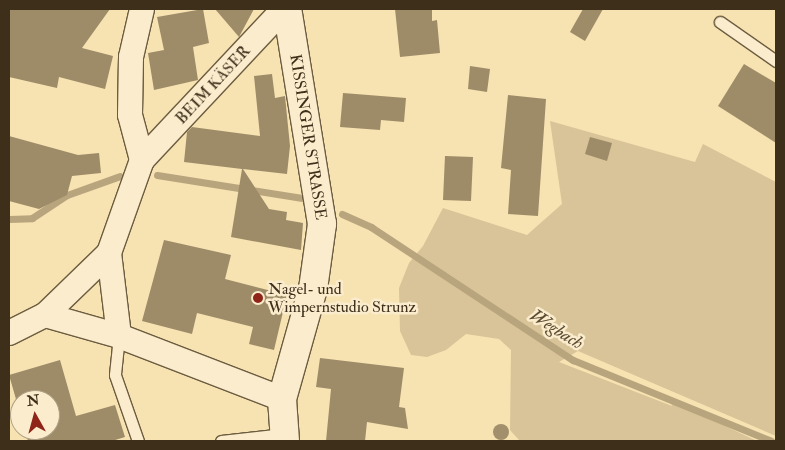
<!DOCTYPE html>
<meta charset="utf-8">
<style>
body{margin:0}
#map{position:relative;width:785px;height:450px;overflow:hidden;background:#f7e2b1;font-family:"IM FELL Double Pica",serif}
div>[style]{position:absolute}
.green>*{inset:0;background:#d8c498}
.stream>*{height:7px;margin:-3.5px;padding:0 3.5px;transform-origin:3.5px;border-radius:3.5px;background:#b8a57e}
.building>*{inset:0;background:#9e8c69}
.roads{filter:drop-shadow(1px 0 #6c5c40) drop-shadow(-1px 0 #6c5c40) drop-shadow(0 1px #6c5c40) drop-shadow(0 -1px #6c5c40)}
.service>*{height:11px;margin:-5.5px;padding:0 5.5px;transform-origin:5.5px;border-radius:5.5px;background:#faeccc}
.minor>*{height:24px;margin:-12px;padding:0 12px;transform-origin:12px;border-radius:12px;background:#faeccc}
.tertiary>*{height:28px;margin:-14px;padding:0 14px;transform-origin:14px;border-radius:14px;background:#faeccc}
.trees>*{width:16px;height:16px;margin:-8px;border-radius:50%;background:#a2906c}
.dots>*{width:14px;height:14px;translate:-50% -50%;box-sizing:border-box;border:2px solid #faeccc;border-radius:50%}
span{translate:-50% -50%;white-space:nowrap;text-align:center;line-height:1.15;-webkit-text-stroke:5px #faeccc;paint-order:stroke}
.street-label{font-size:16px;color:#3e2f1b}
.poi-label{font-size:16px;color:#3e2f1b}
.left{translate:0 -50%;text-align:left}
.water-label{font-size:18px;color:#5c4c34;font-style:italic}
.frame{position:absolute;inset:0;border:10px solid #3e2f1b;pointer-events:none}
.north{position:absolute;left:10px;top:390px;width:50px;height:50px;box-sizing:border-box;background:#faeccc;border:1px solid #afa085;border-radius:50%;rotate:353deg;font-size:14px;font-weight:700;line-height:20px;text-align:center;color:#3e2f1b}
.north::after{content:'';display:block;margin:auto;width:18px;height:22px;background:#8f2418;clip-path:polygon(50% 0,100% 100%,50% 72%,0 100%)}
</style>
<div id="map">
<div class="green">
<i style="clip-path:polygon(550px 121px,695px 162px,703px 144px,776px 182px,776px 436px,578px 351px,559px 362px,672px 406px,670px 400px,757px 441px,520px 441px,510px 430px,511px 350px,499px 339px,466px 334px,446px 350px,427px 357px,411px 355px,400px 331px,399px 288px,409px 263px,423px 246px,443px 208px,527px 235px,562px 204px)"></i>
</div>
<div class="stream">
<i style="left:157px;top:175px;width:147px;rotate:9deg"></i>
<i style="left:342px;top:214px;width:32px;rotate:24deg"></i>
<i style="left:371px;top:227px;width:242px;rotate:33.4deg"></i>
<i style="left:573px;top:360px;width:214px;rotate:22.2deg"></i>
<i style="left:9px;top:219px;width:23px;rotate:-2deg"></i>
<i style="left:32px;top:218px;width:42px;rotate:-33.3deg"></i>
<i style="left:67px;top:195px;width:56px;rotate:-19.7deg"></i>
</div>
<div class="building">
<i style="clip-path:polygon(9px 9px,110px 9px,82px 48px,113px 56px,105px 89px,59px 77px,57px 88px,9px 77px)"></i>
<i style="clip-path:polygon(203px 9px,209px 43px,193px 47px,198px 80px,154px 90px,148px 53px,164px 50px,157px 17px)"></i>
<i style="clip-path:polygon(215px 9px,254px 9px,239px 37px)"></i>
<i style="clip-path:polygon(395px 9px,432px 9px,432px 21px,437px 20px,440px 53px,400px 57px)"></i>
<i style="clip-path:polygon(583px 9px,603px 9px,585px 41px,570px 32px)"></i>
<i style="clip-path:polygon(744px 64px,776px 83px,776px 143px,718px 106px)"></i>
<i style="clip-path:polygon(470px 66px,490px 69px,487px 92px,468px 89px)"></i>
<i style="clip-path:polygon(272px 74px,275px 98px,285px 96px,290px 146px,287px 174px,243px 169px,269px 209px,287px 212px,286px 220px,303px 223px,301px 250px,231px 237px,242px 169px,184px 162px,187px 132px,192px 127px,260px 136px,254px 76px)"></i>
<i style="clip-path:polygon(343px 93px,406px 98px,404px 122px,381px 120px,380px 130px,340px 127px)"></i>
<i style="clip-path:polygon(508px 95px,546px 99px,538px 216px,508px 214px,511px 170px,501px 168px)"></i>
<i style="clip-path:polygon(9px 136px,78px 155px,99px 153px,101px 173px,72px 176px,67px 195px,39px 209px,9px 201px)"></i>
<i style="clip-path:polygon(590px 137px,612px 143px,607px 161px,585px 154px)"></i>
<i style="clip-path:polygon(445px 156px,473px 157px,471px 201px,443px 200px)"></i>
<i style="clip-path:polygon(164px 240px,231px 255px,225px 279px,287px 295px,274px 350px,249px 344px,253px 327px,197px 313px,192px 334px,142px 321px)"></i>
<i style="clip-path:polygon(320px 358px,404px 368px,399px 407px,405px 408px,408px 429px,367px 422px,365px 441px,326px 441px,331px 389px,316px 387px)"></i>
<i style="clip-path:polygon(60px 360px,76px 416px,115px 405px,125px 437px,112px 441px,28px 441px,25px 430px,50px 430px,50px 400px,20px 400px,20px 413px,9px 375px)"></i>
</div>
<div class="roads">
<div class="service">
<i style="left:720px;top:22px;width:68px;rotate:34.9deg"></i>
<i style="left:119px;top:336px;width:39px;rotate:96deg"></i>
<i style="left:115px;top:375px;width:70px;rotate:70.8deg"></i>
<i style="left:221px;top:441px;width:61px;rotate:-6.5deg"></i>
</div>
<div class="minor">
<i style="left:142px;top:9px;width:49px;rotate:102.9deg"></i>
<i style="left:131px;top:57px;width:58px;rotate:91deg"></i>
<i style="left:130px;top:115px;width:47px;rotate:75.1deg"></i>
<i style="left:109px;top:253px;width:84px;rotate:83.1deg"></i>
<i style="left:45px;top:315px;width:77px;rotate:15.8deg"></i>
<i style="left:119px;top:336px;width:175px;rotate:21.1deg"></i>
<i style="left:9px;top:333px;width:40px;rotate:-26.6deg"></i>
<i style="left:45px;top:315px;width:89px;rotate:-44.1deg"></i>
<i style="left:109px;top:253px;width:99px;rotate:-70.5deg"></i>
<i style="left:142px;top:160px;width:207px;rotate:-46.8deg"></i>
</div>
<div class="tertiary">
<i style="left:285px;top:441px;width:42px;rotate:-94.1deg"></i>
<i style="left:282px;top:399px;width:114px;rotate:-74.3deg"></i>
<i style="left:313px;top:289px;width:66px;rotate:-82.1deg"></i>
<i style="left:322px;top:224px;width:218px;rotate:-99.2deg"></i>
</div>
</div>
<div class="trees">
<i style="left:501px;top:432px"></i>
</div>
<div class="dots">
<i style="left:258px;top:298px;background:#8f2418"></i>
</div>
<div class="street-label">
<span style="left:213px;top:85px;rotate:-47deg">BEIM KÄSER</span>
<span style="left:308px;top:137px;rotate:81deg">KISSINGER STRASSE</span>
</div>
<div class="poi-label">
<span class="left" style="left:268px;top:298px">Nagel- und<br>Wimpernstudio Strunz</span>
</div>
<div class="water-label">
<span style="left:556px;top:330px;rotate:32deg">Wegbach</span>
</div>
<div class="frame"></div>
<div class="north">N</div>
</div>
